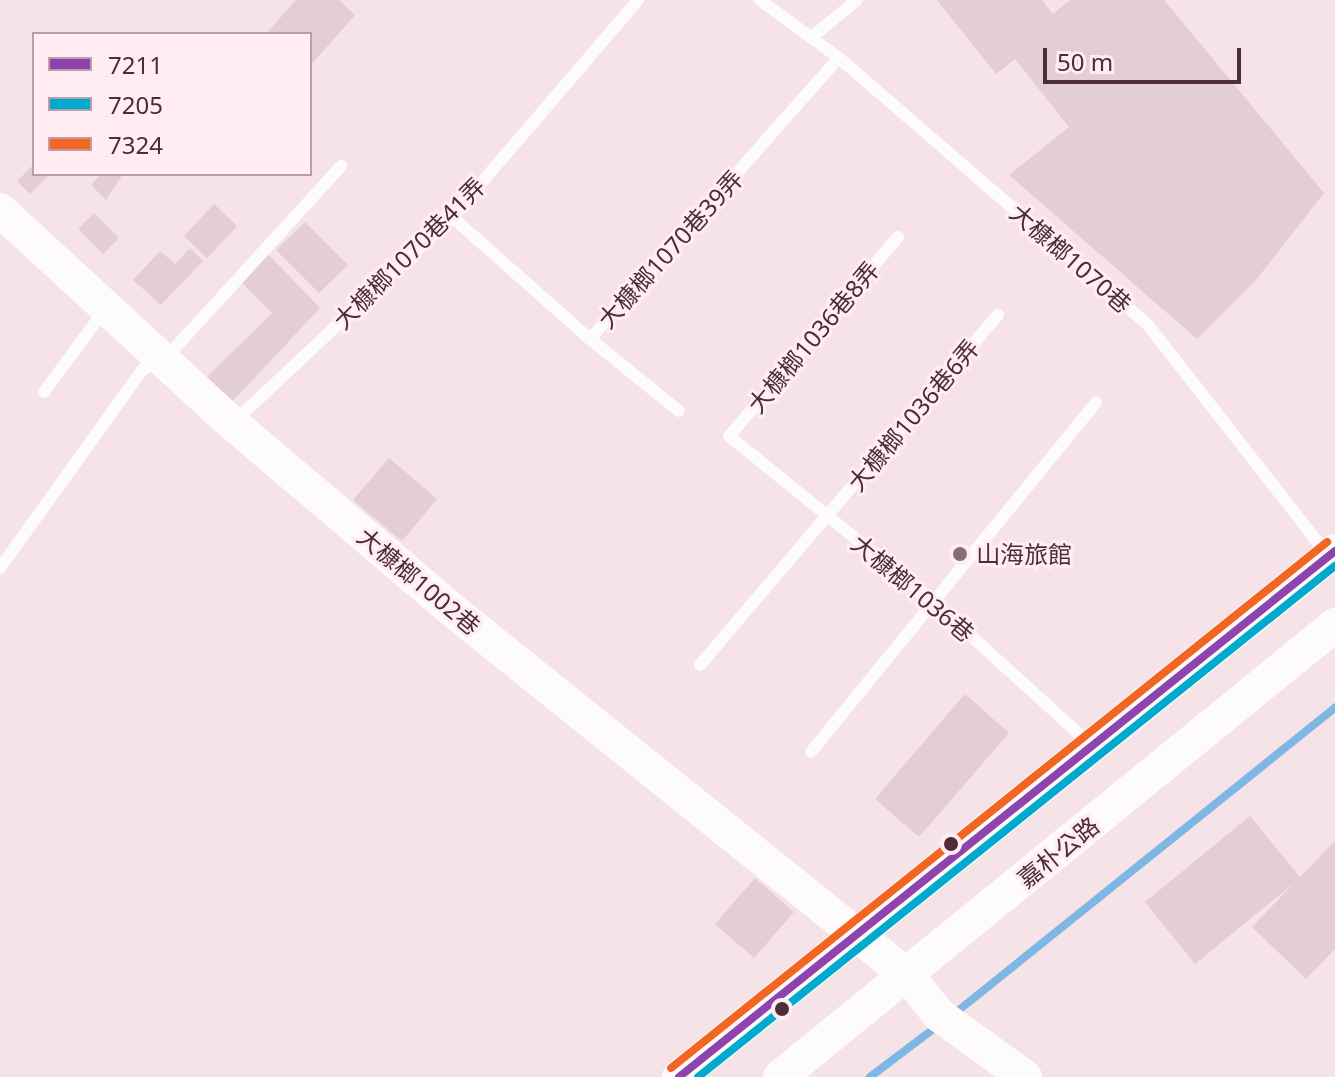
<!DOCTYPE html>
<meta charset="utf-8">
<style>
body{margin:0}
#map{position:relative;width:1335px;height:1077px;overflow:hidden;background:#f5e3e7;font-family:"Noto Sans","Noto Sans TC",sans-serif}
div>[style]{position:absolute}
.stream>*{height:8px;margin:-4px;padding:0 4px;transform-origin:4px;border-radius:4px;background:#7eb7e4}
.building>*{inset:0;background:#e3cdd7}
.lane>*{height:12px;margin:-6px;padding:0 6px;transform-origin:6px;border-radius:6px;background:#fefbfb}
.secondary>*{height:34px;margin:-17px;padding:0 17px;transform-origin:17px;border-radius:17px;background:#fefbfb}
.bus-1>*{height:8px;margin:-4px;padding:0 4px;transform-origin:4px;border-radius:4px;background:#8e44ad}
.bus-2>*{height:8px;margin:-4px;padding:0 4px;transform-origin:4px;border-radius:4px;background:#00a9ce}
.bus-3>*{height:8px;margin:-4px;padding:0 4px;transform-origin:4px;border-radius:4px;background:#f26522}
.dots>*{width:22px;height:22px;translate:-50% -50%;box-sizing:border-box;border:4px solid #ffedf1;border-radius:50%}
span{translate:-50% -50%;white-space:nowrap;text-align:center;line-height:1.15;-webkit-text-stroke:6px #ffedf1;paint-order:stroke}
.street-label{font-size:24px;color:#4d2d36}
.poi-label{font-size:24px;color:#4d2d36}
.left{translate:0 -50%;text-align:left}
.legend{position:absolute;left:32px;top:32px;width:280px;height:144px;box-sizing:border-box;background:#ffedf1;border:2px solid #b8a0a6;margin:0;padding:10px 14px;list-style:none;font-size:24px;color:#4d2d36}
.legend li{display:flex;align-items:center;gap:16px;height:40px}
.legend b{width:40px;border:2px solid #b8a0a6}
.scale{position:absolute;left:1043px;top:48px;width:198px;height:36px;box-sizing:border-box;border:4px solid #4d2d36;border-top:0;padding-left:10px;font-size:24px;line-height:28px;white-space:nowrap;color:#4d2d36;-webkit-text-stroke:6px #ffedf1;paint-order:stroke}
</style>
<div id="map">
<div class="stream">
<i style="left:954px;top:1014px;width:489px;rotate:-38.8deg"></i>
<i style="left:870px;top:1077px;width:88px;rotate:-37.1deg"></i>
</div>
<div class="building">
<i style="clip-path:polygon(296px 0,339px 0,355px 15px,310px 66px,310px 34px,266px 34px)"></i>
<i style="clip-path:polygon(937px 0,1042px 0,1053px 14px,1070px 0,1164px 0,1324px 193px,1256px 280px,1197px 339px,1009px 175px,1069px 127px,1015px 59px,996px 74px)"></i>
<i style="clip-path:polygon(34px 164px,34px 174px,50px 174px,30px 194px,17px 181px)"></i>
<i style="clip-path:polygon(101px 174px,123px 174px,106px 200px,91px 185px)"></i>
<i style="clip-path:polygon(214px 204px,237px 226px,207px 258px,184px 236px)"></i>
<i style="clip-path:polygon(94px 213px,119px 238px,103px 254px,78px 229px)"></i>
<i style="clip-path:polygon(305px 222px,348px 265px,319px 293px,276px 250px)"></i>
<i style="clip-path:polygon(190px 248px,203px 261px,161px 305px,133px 280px,160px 251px,175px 264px)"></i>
<i style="clip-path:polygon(264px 250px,320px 308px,232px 402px,207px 377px,272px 313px,236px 277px)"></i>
<i style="clip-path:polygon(389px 458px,437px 499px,402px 541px,353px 500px)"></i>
<i style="clip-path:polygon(965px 694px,1009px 733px,919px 837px,875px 799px)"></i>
<i style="clip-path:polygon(1250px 816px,1300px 877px,1335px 841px,1335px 949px,1306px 979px,1252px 927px,1294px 883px,1195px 964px,1145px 902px)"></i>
<i style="clip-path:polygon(755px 878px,794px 912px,754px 958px,715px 924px)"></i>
</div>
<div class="lane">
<i style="left:760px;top:0;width:98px;rotate:36.3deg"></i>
<i style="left:839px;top:58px;width:408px;rotate:40.8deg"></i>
<i style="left:1148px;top:325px;width:291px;rotate:52deg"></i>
<i style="left:812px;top:37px;width:58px;rotate:-39.4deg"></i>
<i style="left:452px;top:217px;width:184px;rotate:41.5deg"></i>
<i style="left:590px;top:339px;width:375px;rotate:-48.5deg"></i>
<i style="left:898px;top:237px;width:261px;rotate:130.3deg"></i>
<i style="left:729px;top:436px;width:265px;rotate:39deg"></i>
<i style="left:935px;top:603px;width:210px;rotate:42.3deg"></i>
<i style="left:590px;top:339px;width:114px;rotate:39deg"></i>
<i style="left:44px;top:392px;width:104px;rotate:-53.6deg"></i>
<i style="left:235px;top:421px;width:298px;rotate:-43.2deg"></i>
<i style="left:452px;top:217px;width:286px;rotate:-49.4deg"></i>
<i style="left:0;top:568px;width:245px;rotate:-54.3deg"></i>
<i style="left:143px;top:369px;width:23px;rotate:-23deg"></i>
<i style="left:164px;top:360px;width:263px;rotate:-47.6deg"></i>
<i style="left:700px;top:665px;width:460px;rotate:-49.6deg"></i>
<i style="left:811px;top:752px;width:451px;rotate:-50.8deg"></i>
</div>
<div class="secondary">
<i style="left:0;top:210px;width:315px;rotate:42.6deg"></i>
<i style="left:232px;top:423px;width:308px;rotate:40.3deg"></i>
<i style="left:467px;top:622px;width:566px;rotate:38.75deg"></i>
<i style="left:908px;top:976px;width:50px;rotate:51.5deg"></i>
<i style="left:939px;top:1015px;width:106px;rotate:35.8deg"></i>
<i style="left:679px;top:1077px;width:841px;rotate:-38.72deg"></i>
<i style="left:780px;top:1077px;width:716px;rotate:-39.16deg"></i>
</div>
<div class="bus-1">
<i style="left:679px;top:1077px;width:841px;rotate:-38.72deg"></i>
</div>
<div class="bus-2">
<i style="left:698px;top:1077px;width:817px;rotate:-38.74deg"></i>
</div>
<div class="bus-3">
<i style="left:671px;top:1068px;width:841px;rotate:-38.72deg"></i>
</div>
<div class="dots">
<i style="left:960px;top:554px;background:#886d74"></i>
<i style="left:951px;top:844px;background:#4d2d36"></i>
<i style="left:782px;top:1009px;background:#4d2d36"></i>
</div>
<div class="street-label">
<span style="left:670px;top:249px;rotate:-48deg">大槺榔1070巷39弄</span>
<span style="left:409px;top:253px;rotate:-45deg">大槺榔1070巷41弄</span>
<span style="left:1071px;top:258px;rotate:41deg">大槺榔1070巷</span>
<span style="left:813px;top:337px;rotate:-50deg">大槺榔1036巷8弄</span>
<span style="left:913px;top:415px;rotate:-50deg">大槺榔1036巷6弄</span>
<span style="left:419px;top:581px;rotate:40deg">大槺榔1002巷</span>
<span style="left:913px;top:588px;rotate:40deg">大槺榔1036巷</span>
<span style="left:1058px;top:852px;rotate:-39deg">嘉朴公路</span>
</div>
<div class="poi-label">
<span class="left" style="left:976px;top:554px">山海旅館</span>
</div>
<ul class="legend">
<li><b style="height:10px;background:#8e44ad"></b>7211</li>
<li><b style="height:10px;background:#00a9ce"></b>7205</li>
<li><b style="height:10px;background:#f26522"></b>7324</li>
</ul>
<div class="scale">50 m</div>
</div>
